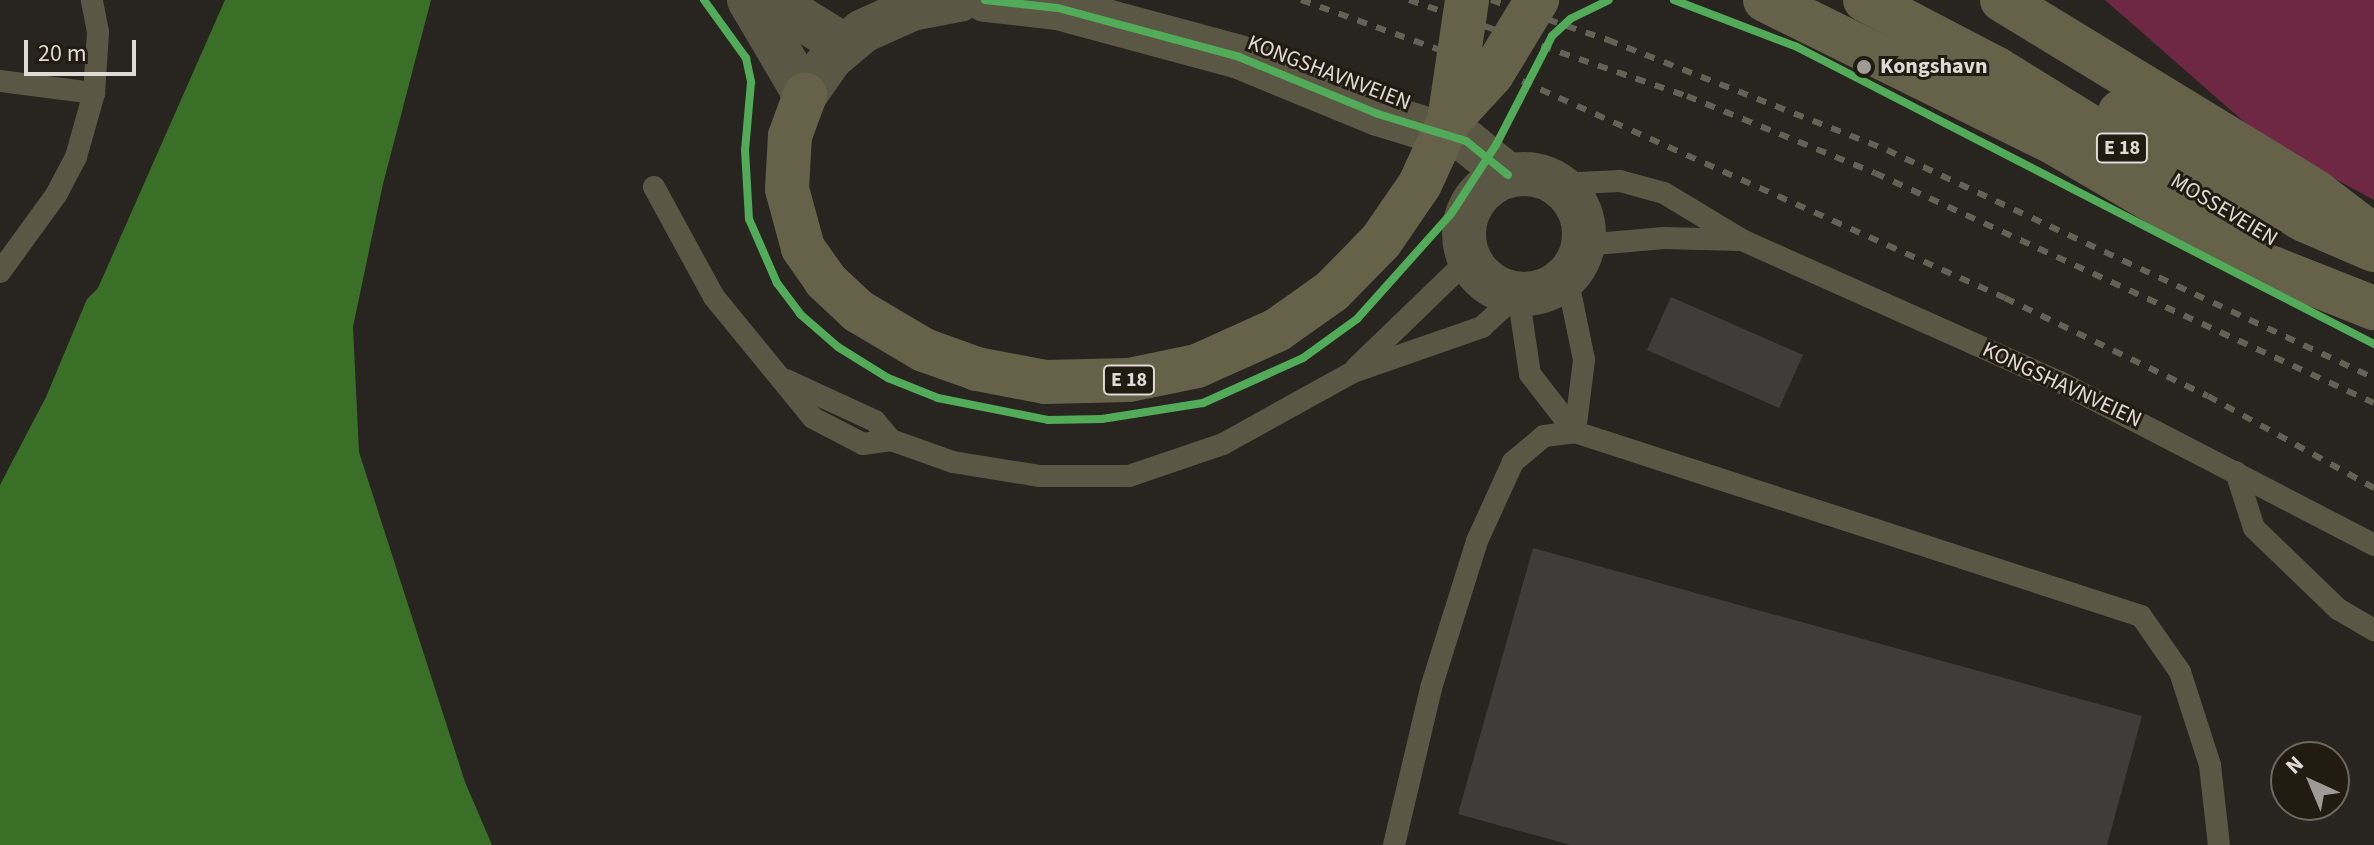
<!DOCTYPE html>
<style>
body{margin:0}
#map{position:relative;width:2374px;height:845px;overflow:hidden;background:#28241f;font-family:"Source Sans 3",sans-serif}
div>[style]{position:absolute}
.green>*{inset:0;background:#6f2843}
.water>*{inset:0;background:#3a6f27}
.building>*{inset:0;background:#403c39}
.service>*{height:22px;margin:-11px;padding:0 11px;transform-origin:11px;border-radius:11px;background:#5a5745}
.minor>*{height:44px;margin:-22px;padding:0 22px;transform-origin:22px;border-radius:22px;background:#5a5745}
.minor>.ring{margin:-22px;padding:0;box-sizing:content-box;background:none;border:44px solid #5a5745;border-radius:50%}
.trunk>*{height:44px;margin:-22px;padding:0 22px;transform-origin:22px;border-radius:22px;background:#66624a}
.rail>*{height:6px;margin-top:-3px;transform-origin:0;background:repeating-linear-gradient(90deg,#646256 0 10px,transparent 0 20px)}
.trunk-bridge>*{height:44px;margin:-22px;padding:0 22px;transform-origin:22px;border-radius:22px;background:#66624a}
.cycleway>*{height:8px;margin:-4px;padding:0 4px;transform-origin:4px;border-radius:4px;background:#51ab58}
.dots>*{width:22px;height:22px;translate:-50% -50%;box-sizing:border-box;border:4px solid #221b12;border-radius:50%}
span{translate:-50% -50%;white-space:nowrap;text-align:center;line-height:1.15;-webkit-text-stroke:6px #221b12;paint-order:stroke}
.shield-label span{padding:2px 6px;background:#221b12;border:2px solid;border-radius:6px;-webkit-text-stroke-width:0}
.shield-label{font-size:20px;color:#e0dad5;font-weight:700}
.poi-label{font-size:22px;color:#e0dad5;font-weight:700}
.left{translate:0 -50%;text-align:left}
.street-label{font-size:22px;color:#e0dad5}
.north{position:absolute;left:2270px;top:741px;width:80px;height:80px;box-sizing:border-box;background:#221b12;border:2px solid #6e6760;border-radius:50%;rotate:316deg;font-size:22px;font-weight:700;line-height:32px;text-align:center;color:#e0dad5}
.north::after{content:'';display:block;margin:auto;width:28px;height:36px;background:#a09a95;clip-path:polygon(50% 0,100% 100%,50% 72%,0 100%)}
.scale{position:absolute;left:24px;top:40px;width:112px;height:36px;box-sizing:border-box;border:4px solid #e0dad5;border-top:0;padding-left:10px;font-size:24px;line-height:28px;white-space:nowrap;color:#e0dad5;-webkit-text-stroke:6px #221b12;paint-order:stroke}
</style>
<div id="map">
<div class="green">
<i style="clip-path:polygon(2105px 0,2374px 0,2374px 200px,2267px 142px)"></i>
</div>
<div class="water">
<i style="clip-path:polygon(225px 0,431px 0,383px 184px,353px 327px,359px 452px,465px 782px,492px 845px,0 845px,0 485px,46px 397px,87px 299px,98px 288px)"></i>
</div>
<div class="building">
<i style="clip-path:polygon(1671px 297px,1803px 355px,1779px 408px,1647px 350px)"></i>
<i style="clip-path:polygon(1533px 548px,2142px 716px,2107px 845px,1571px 845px,1458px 814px)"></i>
</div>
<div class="service">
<i style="left:0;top:81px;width:95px;rotate:7.3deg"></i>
<i style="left:1558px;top:184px;width:62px;rotate:-2.8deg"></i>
<i style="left:1620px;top:181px;width:46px;rotate:15.3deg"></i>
<i style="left:1664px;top:193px;width:91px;rotate:31.1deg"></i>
<i style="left:1742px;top:240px;width:348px;rotate:24.1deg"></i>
<i style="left:2060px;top:382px;width:354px;rotate:27.4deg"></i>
<i style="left:654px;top:187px;width:125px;rotate:61.4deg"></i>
<i style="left:714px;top:297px;width:156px;rotate:50.7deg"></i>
<i style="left:813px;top:418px;width:56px;rotate:27.5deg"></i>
<i style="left:863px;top:444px;width:28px;rotate:-8deg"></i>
<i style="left:891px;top:440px;width:66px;rotate:19.5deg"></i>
<i style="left:953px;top:462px;width:87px;rotate:9.2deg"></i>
<i style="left:1039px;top:476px;width:90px"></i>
<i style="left:1129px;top:476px;width:99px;rotate:-18.8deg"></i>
<i style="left:1223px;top:444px;width:149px;rotate:-29deg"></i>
<i style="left:1353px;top:372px;width:137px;rotate:-19.2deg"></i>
<i style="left:1482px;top:327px;width:49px;rotate:-42.5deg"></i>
<i style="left:1584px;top:245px;width:80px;rotate:-5deg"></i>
<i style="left:1664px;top:238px;width:76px;rotate:1.5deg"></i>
<i style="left:0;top:272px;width:95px;rotate:-54deg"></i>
<i style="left:56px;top:195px;width:43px;rotate:-62.2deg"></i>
<i style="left:76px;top:157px;width:66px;rotate:-74.3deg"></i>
<i style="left:94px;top:93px;width:61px;rotate:-86.2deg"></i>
<i style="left:98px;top:32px;width:33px;rotate:-101deg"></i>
<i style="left:1567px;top:277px;width:85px;rotate:78.4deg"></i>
<i style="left:1584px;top:360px;width:73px;rotate:97.1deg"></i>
<i style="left:1518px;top:294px;width:81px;rotate:81.5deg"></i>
<i style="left:1530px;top:374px;width:73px;rotate:52.2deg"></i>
<i style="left:1356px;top:368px;width:157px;rotate:-44deg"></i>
<i style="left:786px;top:380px;width:98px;rotate:24.7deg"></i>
<i style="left:875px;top:421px;width:25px;rotate:50deg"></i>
<i style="left:2236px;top:472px;width:59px;rotate:72.2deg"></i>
<i style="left:2254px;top:528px;width:117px;rotate:44deg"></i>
<i style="left:2338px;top:609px;width:42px;rotate:30.3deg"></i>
<i style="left:1394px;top:845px;width:161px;rotate:-76.7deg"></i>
<i style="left:1431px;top:688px;width:154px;rotate:-72.6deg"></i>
<i style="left:1477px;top:541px;width:87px;rotate:-65.5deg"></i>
<i style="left:1513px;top:462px;width:40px;rotate:-40deg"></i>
<i style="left:1544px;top:436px;width:31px;rotate:-7deg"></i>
<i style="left:1575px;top:432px;width:595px;rotate:18.01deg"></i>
<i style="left:2141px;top:616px;width:68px;rotate:55.1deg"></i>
<i style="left:2180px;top:672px;width:98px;rotate:72.1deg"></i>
<i style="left:2210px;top:765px;width:81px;rotate:83.6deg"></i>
</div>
<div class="minor">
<i style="left:749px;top:0;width:110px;rotate:59.5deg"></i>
<i style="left:805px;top:95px;width:45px;rotate:-54.9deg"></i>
<i style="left:831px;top:58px;width:42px;rotate:-40.2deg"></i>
<i style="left:863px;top:31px;width:54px;rotate:-24.2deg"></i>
<i style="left:912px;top:9px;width:48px;rotate:-10.8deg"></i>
<i style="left:771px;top:0;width:86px;rotate:31.7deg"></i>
<i style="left:985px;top:0;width:73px;rotate:6.3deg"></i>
<i style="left:1058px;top:8px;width:188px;rotate:15.1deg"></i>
<i style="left:1239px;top:57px;width:150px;rotate:22.3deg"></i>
<i style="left:1378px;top:114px;width:92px;rotate:17.1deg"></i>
<i style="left:1466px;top:141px;width:54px;rotate:39deg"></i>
<i class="ring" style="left:1464px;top:174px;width:76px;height:76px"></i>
</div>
<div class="trunk">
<i style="left:1765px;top:0;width:325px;rotate:26.3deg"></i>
<i style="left:2056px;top:144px;width:233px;rotate:30.4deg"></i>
<i style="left:2257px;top:262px;width:126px;rotate:21.5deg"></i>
<i style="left:1865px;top:0;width:149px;rotate:27.6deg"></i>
<i style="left:1997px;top:69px;width:261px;rotate:31.7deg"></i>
<i style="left:2002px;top:0;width:368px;rotate:31.4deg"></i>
<i style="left:2316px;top:192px;width:63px;rotate:37.2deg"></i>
<i style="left:2120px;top:112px;width:213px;rotate:30.4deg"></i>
<i style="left:2304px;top:220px;width:76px;rotate:23.2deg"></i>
<i style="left:787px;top:189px;width:53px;rotate:-86.8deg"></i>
<i style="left:790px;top:136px;width:44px;rotate:-69.9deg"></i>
</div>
<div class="rail">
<i style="left:1301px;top:0;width:216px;rotate:19.8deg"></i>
<i style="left:1504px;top:73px;width:549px;rotate:24.18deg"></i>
<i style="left:2005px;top:298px;width:225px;rotate:25.8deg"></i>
<i style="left:2208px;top:396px;width:190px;rotate:29deg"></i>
<i style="left:1409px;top:0;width:294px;rotate:19.1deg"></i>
<i style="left:1687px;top:96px;width:203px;rotate:22.3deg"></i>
<i style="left:1875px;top:173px;width:549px;rotate:24.75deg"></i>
<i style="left:1491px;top:0;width:124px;rotate:18.9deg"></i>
<i style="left:1608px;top:40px;width:300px;rotate:21.5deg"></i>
<i style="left:1887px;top:150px;width:538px;rotate:25.09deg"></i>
</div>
<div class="trunk-bridge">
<i style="left:1449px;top:121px;width:64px;rotate:-47.5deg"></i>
<i style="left:1492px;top:74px;width:87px;rotate:-58.7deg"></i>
<i style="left:787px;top:189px;width:61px;rotate:74.8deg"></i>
<i style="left:803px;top:248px;width:39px;rotate:55deg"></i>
<i style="left:825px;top:280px;width:45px;rotate:43.2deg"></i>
<i style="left:858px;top:311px;width:77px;rotate:30.6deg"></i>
<i style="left:924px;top:350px;width:56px;rotate:19.7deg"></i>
<i style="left:977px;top:369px;width:69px;rotate:10.8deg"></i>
<i style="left:1045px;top:382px;width:84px;rotate:-1.4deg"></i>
<i style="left:1129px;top:380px;width:69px;rotate:-11.6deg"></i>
<i style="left:1197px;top:366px;width:88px;rotate:-24.2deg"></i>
<i style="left:1277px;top:330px;width:67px;rotate:-35.3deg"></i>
<i style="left:1332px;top:291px;width:70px;rotate:-45.6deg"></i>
<i style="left:1381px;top:241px;width:69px;rotate:-55.6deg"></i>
<i style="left:1420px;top:184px;width:69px;rotate:-65.3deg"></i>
<i style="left:1449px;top:121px;width:122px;rotate:-81.5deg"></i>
</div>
<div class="cycleway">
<i style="left:704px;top:0;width:72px;rotate:54.1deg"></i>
<i style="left:746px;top:58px;width:25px;rotate:78deg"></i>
<i style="left:751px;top:82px;width:68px;rotate:95deg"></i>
<i style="left:745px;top:150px;width:69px;rotate:86.7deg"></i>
<i style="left:749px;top:219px;width:70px;rotate:66.4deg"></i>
<i style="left:777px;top:283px;width:39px;rotate:53deg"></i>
<i style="left:800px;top:314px;width:50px;rotate:41deg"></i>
<i style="left:838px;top:347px;width:59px;rotate:31.8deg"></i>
<i style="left:888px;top:378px;width:54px;rotate:21.8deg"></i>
<i style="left:938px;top:398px;width:112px;rotate:11.3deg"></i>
<i style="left:1048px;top:420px;width:54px;rotate:-1.1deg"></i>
<i style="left:1102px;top:419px;width:102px;rotate:-9deg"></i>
<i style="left:1203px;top:403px;width:110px;rotate:-24.2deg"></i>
<i style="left:1303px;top:358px;width:67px;rotate:-35.8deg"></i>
<i style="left:1357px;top:319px;width:141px;rotate:-48.2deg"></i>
<i style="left:1451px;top:214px;width:82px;rotate:-56.9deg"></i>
<i style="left:1496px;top:145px;width:123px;rotate:-62.8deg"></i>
<i style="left:1552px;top:36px;width:25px;rotate:-43deg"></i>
<i style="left:1570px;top:19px;width:43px;rotate:-26deg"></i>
<i style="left:985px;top:0;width:73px;rotate:6.3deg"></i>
<i style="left:1058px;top:8px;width:188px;rotate:15.1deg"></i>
<i style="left:1239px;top:57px;width:150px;rotate:22.3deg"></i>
<i style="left:1378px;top:114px;width:92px;rotate:17.1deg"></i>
<i style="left:1466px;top:141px;width:54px;rotate:39deg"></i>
<i style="left:1674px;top:0;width:132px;rotate:20.9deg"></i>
<i style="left:1797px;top:47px;width:649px;rotate:27.24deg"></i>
</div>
<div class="dots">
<i style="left:1864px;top:67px;background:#a09a95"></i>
</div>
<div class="shield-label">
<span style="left:2122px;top:148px">E 18</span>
<span style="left:1129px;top:380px">E 18</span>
</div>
<div class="poi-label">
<span class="left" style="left:1880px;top:67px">Kongshavn</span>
</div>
<div class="street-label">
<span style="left:1329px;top:73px;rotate:21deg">KONGSHAVNVEIEN</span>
<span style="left:2224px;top:210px;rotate:31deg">MOSSEVEIEN</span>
<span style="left:2062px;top:385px;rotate:25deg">KONGSHAVNVEIEN</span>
</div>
<div class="north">N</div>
<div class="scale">20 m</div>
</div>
